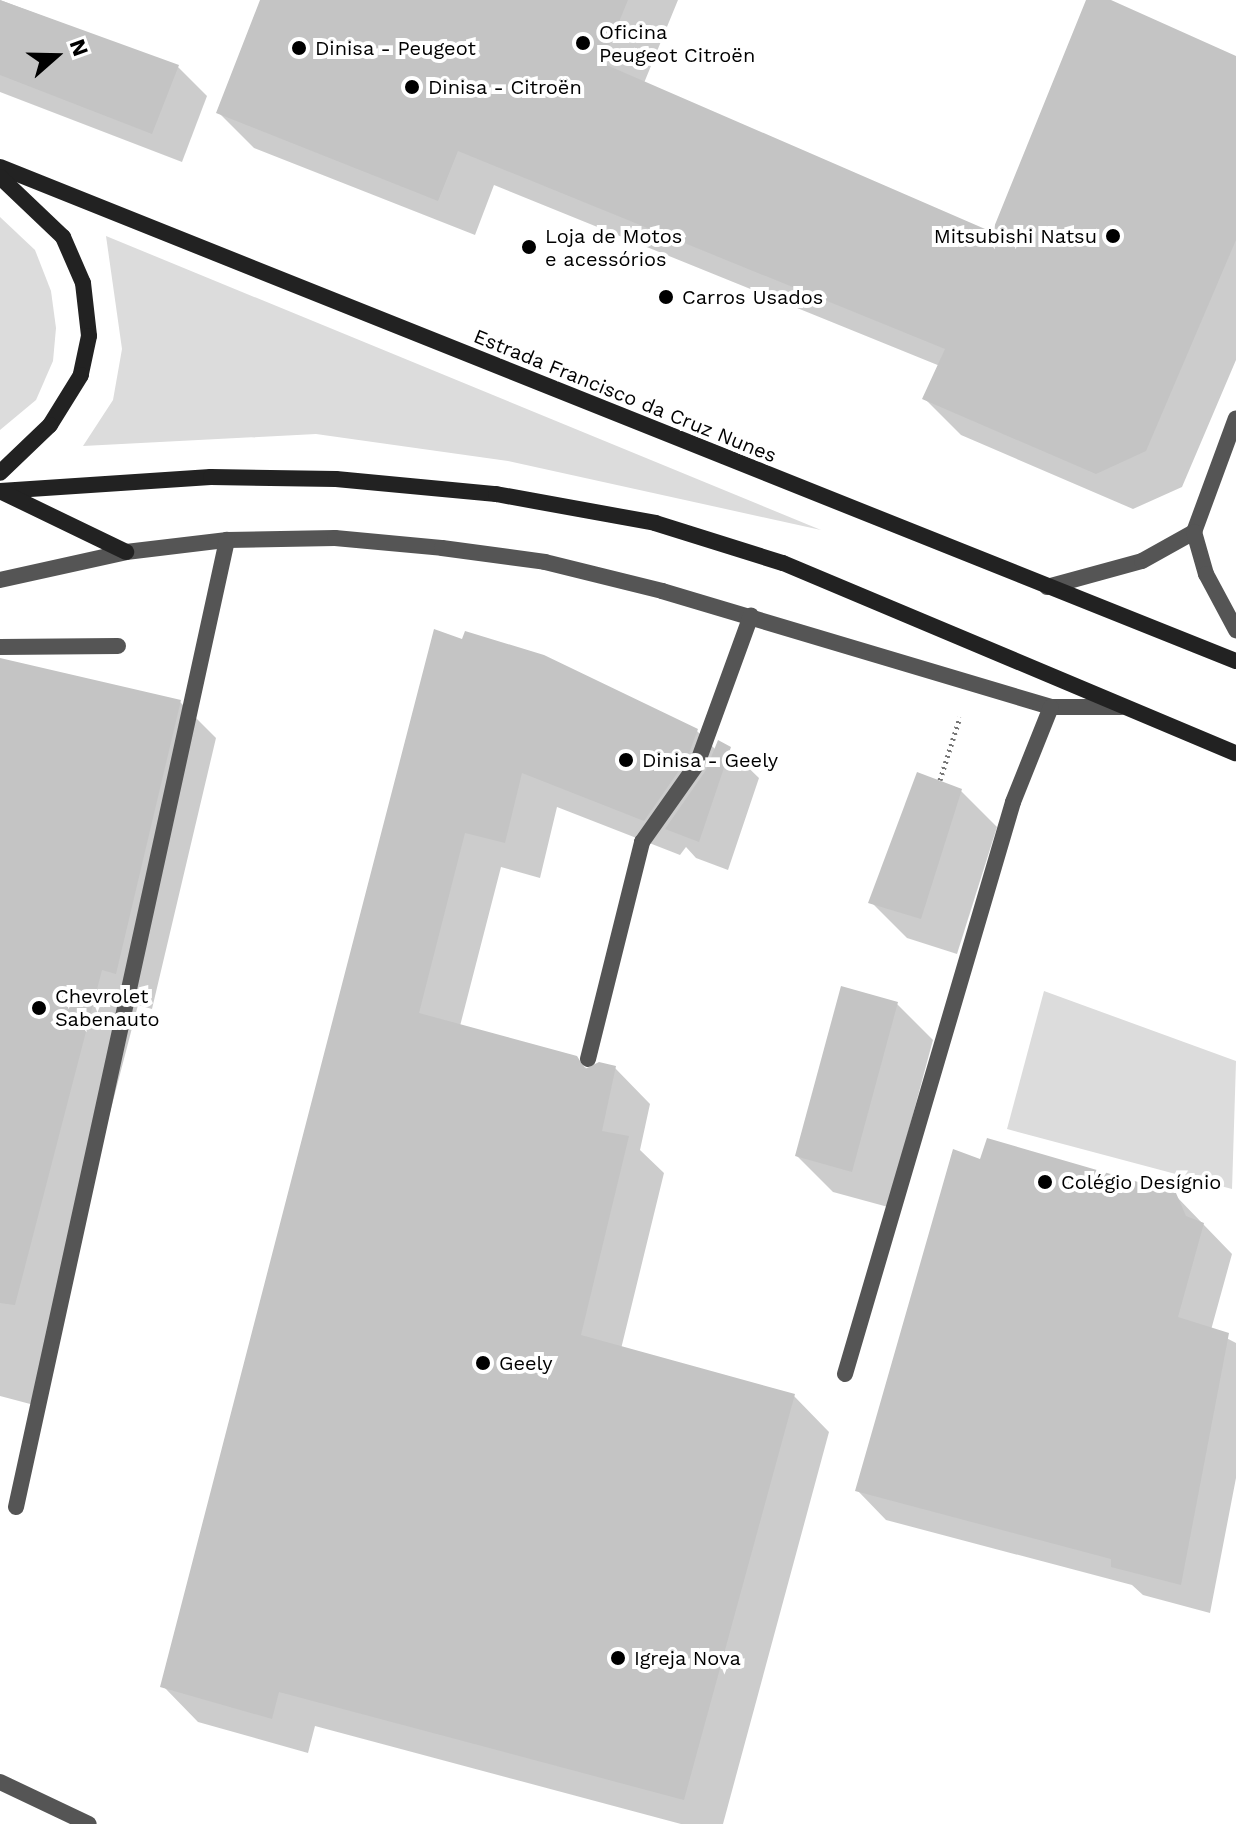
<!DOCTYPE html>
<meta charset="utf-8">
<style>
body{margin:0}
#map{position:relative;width:1236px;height:1824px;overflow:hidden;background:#fff;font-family:"Work Sans",sans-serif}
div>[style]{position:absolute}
.green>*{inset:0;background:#dcdcdc}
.shadow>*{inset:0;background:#0003}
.building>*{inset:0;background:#c4c4c4}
.path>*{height:5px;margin-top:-2.5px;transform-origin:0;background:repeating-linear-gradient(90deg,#777 0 2px,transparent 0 6px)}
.lane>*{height:16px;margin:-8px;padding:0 8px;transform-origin:8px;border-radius:8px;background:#555}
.street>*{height:16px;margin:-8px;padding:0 8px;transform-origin:8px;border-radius:8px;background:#555}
.secondary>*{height:16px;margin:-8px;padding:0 8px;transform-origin:8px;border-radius:8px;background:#222}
.dots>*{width:22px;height:22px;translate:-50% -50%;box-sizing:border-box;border:4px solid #fff;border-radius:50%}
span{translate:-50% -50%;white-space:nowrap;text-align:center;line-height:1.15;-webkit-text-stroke:8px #fff;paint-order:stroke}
.poi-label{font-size:20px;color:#000}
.left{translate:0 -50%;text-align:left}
.right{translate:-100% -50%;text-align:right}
.street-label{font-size:20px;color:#000}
.north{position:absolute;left:16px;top:16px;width:80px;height:80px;-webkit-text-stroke:6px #fff;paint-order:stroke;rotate:70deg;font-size:22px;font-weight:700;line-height:32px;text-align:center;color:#000}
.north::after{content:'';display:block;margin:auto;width:28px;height:36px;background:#000;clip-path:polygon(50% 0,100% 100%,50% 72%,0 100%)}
</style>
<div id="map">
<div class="green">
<i style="clip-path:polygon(0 217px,35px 250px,51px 291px,56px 328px,53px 361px,36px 400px,0 430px)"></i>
<i style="clip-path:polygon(106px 236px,821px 530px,508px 461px,316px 434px,83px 446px,113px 400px,122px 349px)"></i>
<i style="clip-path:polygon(1044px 991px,1236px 1061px,1232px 1189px,1007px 1129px)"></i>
</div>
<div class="shadow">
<i style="clip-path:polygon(0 0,178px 67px,207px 96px,182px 162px,0 92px)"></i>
<i style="clip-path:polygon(262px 0,678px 0,644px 83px,993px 235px,1088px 0,1106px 0,1236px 58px,1236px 360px,1182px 487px,1133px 509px,961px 435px,925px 399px,940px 366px,494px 185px,475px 235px,254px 148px,218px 112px)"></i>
<i style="clip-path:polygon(435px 632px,697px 731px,716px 750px,729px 749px,759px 778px,728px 870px,696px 858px,686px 847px,680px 855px,557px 807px,540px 878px,501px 867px,460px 1026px,576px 1058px,588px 1070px,615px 1068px,650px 1104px,640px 1150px,664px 1173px,621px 1349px,794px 1396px,829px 1432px,723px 1824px,681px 1824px,315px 1726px,308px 1753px,198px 1722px,163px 1686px)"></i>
<i style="clip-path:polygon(0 667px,180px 702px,216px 738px,152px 1009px,138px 1005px,34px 1405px,0 1396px)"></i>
<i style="clip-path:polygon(961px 791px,997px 827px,957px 954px,907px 938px,871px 902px)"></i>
<i style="clip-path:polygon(897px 1004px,933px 1040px,888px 1207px,833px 1192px,797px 1156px)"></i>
<i style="clip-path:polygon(981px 1162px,1175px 1195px,1232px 1254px,1211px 1330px,1236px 1343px,1236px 1478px,1210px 1613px,1143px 1595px,1132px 1585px,886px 1520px,857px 1490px)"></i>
</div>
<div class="building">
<i style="clip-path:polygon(0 0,179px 65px,152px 134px,0 75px)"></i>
<i style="clip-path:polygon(260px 0,628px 0,602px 63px,992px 232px,1086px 0,1111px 0,1236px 56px,1236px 240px,1146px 451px,1096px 474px,922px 399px,945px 349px,458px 151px,438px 201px,216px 113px)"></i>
<i style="clip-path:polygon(434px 629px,462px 639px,465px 631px,544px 655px,698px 729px,687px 759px,644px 821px,522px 773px,505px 843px,465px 833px,419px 1013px,577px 1056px,585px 1069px,599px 1062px,616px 1066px,602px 1131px,629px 1136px,581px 1335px,795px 1394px,684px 1800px,279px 1692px,272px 1719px,160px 1687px)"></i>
<i style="clip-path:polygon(0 658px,181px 700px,116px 974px,102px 970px,15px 1305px,0 1303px)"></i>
<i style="clip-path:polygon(718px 740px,731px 747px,699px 842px,665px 829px,706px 770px)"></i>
<i style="clip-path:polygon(917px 772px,962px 789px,921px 919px,868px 903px)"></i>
<i style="clip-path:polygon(841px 986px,898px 1002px,852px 1172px,795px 1156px)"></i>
<i style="clip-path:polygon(987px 1138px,1176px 1193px,1186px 1216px,1204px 1223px,1178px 1317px,1229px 1333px,1181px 1585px,1111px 1567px,1111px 1559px,855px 1491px,953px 1149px,980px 1159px)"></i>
</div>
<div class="path">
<i style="left:940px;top:780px;width:66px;rotate:-72.4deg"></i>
</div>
<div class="lane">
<i style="left:0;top:580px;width:129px;rotate:-12.5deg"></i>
<i style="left:126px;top:552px;width:102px;rotate:-6.8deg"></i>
<i style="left:227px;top:540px;width:108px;rotate:-1.1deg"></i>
<i style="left:335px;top:538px;width:107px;rotate:5.3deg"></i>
<i style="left:442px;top:548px;width:104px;rotate:7.7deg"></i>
<i style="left:545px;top:562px;width:121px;rotate:13.9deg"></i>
<i style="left:662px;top:591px;width:406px;rotate:16.6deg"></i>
<i style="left:1051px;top:707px;width:70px"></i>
<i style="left:0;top:647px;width:118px;rotate:-0.5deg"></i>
<i style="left:588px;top:1059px;width:224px;rotate:-76deg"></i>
<i style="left:642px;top:842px;width:95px;rotate:-54.8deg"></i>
<i style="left:697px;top:764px;width:158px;rotate:-70deg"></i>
<i style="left:845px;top:1374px;width:596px;rotate:-73.63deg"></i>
<i style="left:1013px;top:802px;width:102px;rotate:-68.2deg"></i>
<i style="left:16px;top:1507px;width:990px;rotate:-77.69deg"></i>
<i style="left:0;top:1782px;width:98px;rotate:25.3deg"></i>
</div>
<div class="street">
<i style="left:1194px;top:532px;width:121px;rotate:-69.8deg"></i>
<i style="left:1047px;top:587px;width:98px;rotate:-15.3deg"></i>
<i style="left:1142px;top:561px;width:60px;rotate:-29.1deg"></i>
<i style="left:1194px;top:532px;width:44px;rotate:74.1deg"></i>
<i style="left:1206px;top:574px;width:64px;rotate:61.8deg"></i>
</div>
<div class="secondary">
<i style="left:0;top:167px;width:1331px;rotate:21.79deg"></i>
<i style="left:0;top:177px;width:87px;rotate:43.6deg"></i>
<i style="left:63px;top:237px;width:50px;rotate:66.5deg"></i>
<i style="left:83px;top:283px;width:53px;rotate:83.5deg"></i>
<i style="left:89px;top:336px;width:40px;rotate:102deg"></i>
<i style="left:81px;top:375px;width:59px;rotate:121.8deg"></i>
<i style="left:50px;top:425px;width:69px;rotate:136.2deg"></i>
<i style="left:0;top:491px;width:211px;rotate:-3.8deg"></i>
<i style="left:211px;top:477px;width:125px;rotate:0.9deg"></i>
<i style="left:336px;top:479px;width:161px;rotate:5.4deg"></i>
<i style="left:496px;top:494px;width:162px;rotate:10.3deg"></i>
<i style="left:655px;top:523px;width:134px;rotate:17.4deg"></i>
<i style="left:783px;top:563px;width:491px;rotate:22.8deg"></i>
<i style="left:2px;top:492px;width:138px;rotate:25.8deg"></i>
</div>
<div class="dots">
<i style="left:583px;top:43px;background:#000"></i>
<i style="left:299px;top:48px;background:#000"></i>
<i style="left:412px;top:87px;background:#000"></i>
<i style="left:1113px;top:236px;background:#000"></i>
<i style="left:529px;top:247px;background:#000"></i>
<i style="left:666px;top:297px;background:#000"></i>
<i style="left:626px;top:760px;background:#000"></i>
<i style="left:39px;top:1008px;background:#000"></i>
<i style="left:1045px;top:1182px;background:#000"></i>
<i style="left:483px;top:1363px;background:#000"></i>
<i style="left:618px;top:1658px;background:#000"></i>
</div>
<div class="poi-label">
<span class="left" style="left:599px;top:44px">Oficina<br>Peugeot Citroën</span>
<span class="left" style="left:315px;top:48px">Dinisa - Peugeot</span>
<span class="left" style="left:428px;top:87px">Dinisa - Citroën</span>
<span class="left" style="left:545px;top:248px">Loja de Motos<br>e acessórios</span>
<span class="right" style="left:1097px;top:236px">Mitsubishi Natsu</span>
<span class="left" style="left:682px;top:297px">Carros Usados</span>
<span class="left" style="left:642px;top:760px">Dinisa - Geely</span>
<span class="left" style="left:55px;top:1008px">Chevrolet<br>Sabenauto</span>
<span class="left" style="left:1061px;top:1182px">Colégio Desígnio</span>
<span class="left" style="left:499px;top:1363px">Geely</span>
<span class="left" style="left:634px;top:1658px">Igreja Nova</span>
</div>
<div class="street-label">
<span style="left:625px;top:396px;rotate:22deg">Estrada Francisco da Cruz Nunes</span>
</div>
<div class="north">N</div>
</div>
